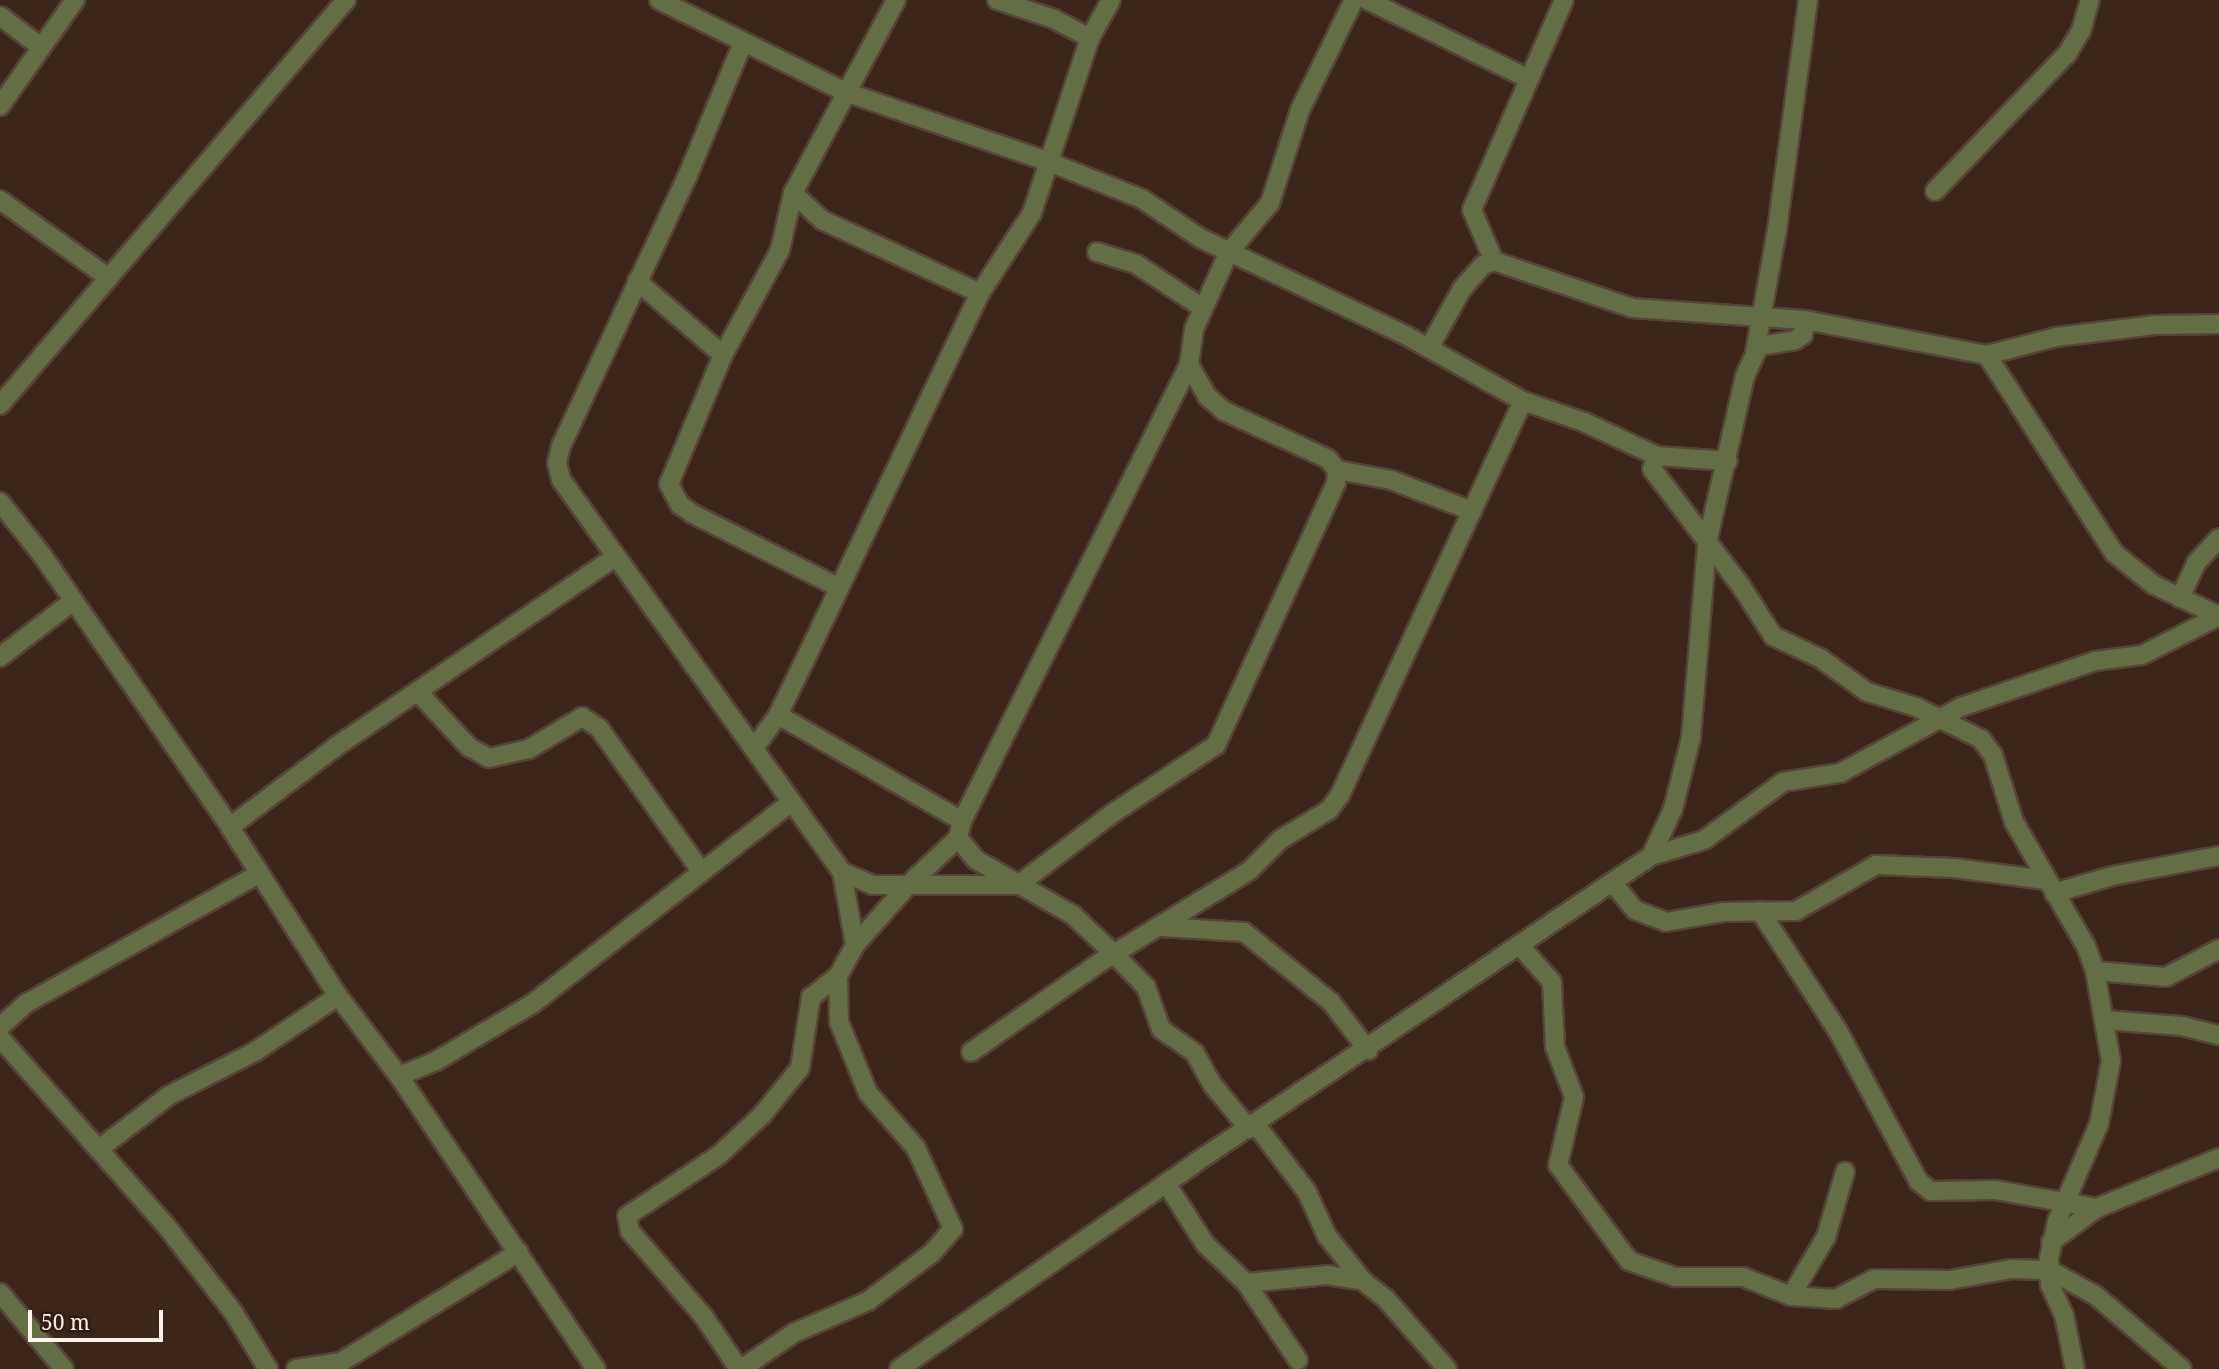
<!DOCTYPE html>
<style>
body{margin:0}
#map{position:relative;width:2219px;height:1369px;overflow:hidden;background:#3c261a;font-family:"Noto Serif",serif}
div>[style]{position:absolute}
.roads{filter:drop-shadow(2px 0 #574337) drop-shadow(-2px 0 #574337) drop-shadow(0 2px #574337) drop-shadow(0 -2px #574337)}
.street>*{height:18px;margin:-9px;padding:0 9px;transform-origin:9px;border-radius:9px;background:#636e44}
span{translate:-50% -50%;white-space:nowrap;text-align:center;line-height:1.15;-webkit-text-stroke:5px #321c10;paint-order:stroke}
.scale{position:absolute;left:28px;top:1310px;width:135px;height:32px;box-sizing:border-box;border:4px solid #fff2ec;border-top:0;padding-left:9px;font-size:21px;line-height:24px;white-space:nowrap;color:#fff2ec;-webkit-text-stroke:5px #321c10;paint-order:stroke}
</style>
<div id="map">
<div class="roads">
<div class="street">
<i style="left:659px;top:0;width:208px;rotate:26.3deg"></i>
<i style="left:845px;top:92px;width:216px;rotate:18.9deg"></i>
<i style="left:1049px;top:162px;width:100px;rotate:21.7deg"></i>
<i style="left:1142px;top:199px;width:70px;rotate:33.9deg"></i>
<i style="left:1200px;top:238px;width:229px;rotate:25.3deg"></i>
<i style="left:1407px;top:336px;width:133px;rotate:29.3deg"></i>
<i style="left:1523px;top:401px;width:65px;rotate:19deg"></i>
<i style="left:1584px;top:422px;width:81px;rotate:25deg"></i>
<i style="left:1657px;top:456px;width:14px;rotate:111deg"></i>
<i style="left:1652px;top:469px;width:147px;rotate:52.7deg"></i>
<i style="left:1741px;top:586px;width:59px;rotate:57.4deg"></i>
<i style="left:1773px;top:636px;width:52px;rotate:25.1deg"></i>
<i style="left:1820px;top:658px;width:58px;rotate:35.9deg"></i>
<i style="left:1867px;top:692px;width:51px;rotate:17deg"></i>
<i style="left:1916px;top:707px;width:72px;rotate:26.2deg"></i>
<i style="left:1981px;top:739px;width:20px;rotate:53deg"></i>
<i style="left:1993px;top:755px;width:70px;rotate:72.6deg"></i>
<i style="left:2014px;top:822px;width:143px;rotate:59.9deg"></i>
<i style="left:2086px;top:946px;width:27px;rotate:70deg"></i>
<i style="left:2095px;top:971px;width:91px;rotate:79.9deg"></i>
<i style="left:2111px;top:1061px;width:64px;rotate:100.8deg"></i>
<i style="left:2099px;top:1124px;width:106px;rotate:113.4deg"></i>
<i style="left:2057px;top:1221px;width:39px;rotate:102deg"></i>
<i style="left:2049px;top:1259px;width:26px;rotate:88deg"></i>
<i style="left:2050px;top:1285px;width:33px;rotate:65deg"></i>
<i style="left:2064px;top:1315px;width:55px;rotate:78.5deg"></i>
<i style="left:997px;top:0;width:60px;rotate:18.4deg"></i>
<i style="left:1054px;top:19px;width:41px;rotate:27.8deg"></i>
<i style="left:1367px;top:0;width:180px;rotate:26deg"></i>
<i style="left:1564px;top:0;width:229px;rotate:113.7deg"></i>
<i style="left:1472px;top:210px;width:56px;rotate:66.7deg"></i>
<i style="left:1494px;top:261px;width:146px;rotate:18.8deg"></i>
<i style="left:1632px;top:308px;width:173px;rotate:4deg"></i>
<i style="left:1805px;top:320px;width:185px;rotate:10.9deg"></i>
<i style="left:1987px;top:355px;width:71px;rotate:-14.6deg"></i>
<i style="left:2056px;top:337px;width:100px;rotate:-6.9deg"></i>
<i style="left:2155px;top:325px;width:64px;rotate:-0.9deg"></i>
<i style="left:0;top:16px;width:51px;rotate:37.1deg"></i>
<i style="left:0;top:106px;width:130px;rotate:-54.7deg"></i>
<i style="left:1935px;top:191px;width:190px;rotate:-46.1deg"></i>
<i style="left:2067px;top:54px;width:27px;rotate:-59deg"></i>
<i style="left:2081px;top:31px;width:32px;rotate:-74deg"></i>
<i style="left:793px;top:193px;width:40px;rotate:43deg"></i>
<i style="left:822px;top:220px;width:174px;rotate:24.8deg"></i>
<i style="left:0;top:200px;width:130px;rotate:35.6deg"></i>
<i style="left:1097px;top:252px;width:41px;rotate:17.1deg"></i>
<i style="left:1136px;top:264px;width:80px;rotate:33.3deg"></i>
<i style="left:637px;top:281px;width:113px;rotate:40.7deg"></i>
<i style="left:1429px;top:348px;width:68px;rotate:-60.8deg"></i>
<i style="left:1462px;top:289px;width:32px;rotate:-49deg"></i>
<i style="left:1483px;top:265px;width:12px;rotate:-20deg"></i>
<i style="left:1755px;top:352px;width:124px;rotate:-79.8deg"></i>
<i style="left:1777px;top:230px;width:232px;rotate:-82.3deg"></i>
<i style="left:1987px;top:355px;width:235px;rotate:57.3deg"></i>
<i style="left:2114px;top:553px;width:51px;rotate:38.7deg"></i>
<i style="left:2154px;top:585px;width:72px;rotate:25.5deg"></i>
<i style="left:0;top:405px;width:533px;rotate:-49.49deg"></i>
<i style="left:1657px;top:456px;width:71px;rotate:4deg"></i>
<i style="left:1337px;top:470px;width:55px;rotate:10.5deg"></i>
<i style="left:1391px;top:480px;width:87px;rotate:20.9deg"></i>
<i style="left:0;top:502px;width:68px;rotate:51.6deg"></i>
<i style="left:42px;top:555px;width:331px;rotate:55.3deg"></i>
<i style="left:230px;top:827px;width:201px;rotate:57.4deg"></i>
<i style="left:338px;top:996px;width:101px;rotate:52.7deg"></i>
<i style="left:399px;top:1076px;width:353px;rotate:56.1deg"></i>
<i style="left:838px;top:587px;width:162px;rotate:-153.3deg"></i>
<i style="left:693px;top:514px;width:16px;rotate:-145deg"></i>
<i style="left:680px;top:505px;width:24px;rotate:-118deg"></i>
<i style="left:669px;top:484px;width:140px;rotate:-67.3deg"></i>
<i style="left:723px;top:355px;width:119px;rotate:-61.5deg"></i>
<i style="left:780px;top:250px;width:58px;rotate:-77.2deg"></i>
<i style="left:793px;top:193px;width:219px;rotate:-61.9deg"></i>
<i style="left:2180px;top:598px;width:38px;rotate:-65deg"></i>
<i style="left:2196px;top:563px;width:34px;rotate:-47deg"></i>
<i style="left:0;top:657px;width:91px;rotate:-37.4deg"></i>
<i style="left:418px;top:692px;width:75px;rotate:47.2deg"></i>
<i style="left:469px;top:747px;width:23px;rotate:29deg"></i>
<i style="left:489px;top:758px;width:41px;rotate:-12.7deg"></i>
<i style="left:529px;top:749px;width:62px;rotate:-31.1deg"></i>
<i style="left:582px;top:717px;width:20px;rotate:33deg"></i>
<i style="left:599px;top:728px;width:176px;rotate:54.5deg"></i>
<i style="left:778px;top:715px;width:212px;rotate:29.9deg"></i>
<i style="left:755px;top:747px;width:39px;rotate:-54deg"></i>
<i style="left:778px;top:715px;width:59px;rotate:-63.9deg"></i>
<i style="left:804px;top:662px;width:409px;rotate:-64.5deg"></i>
<i style="left:980px;top:293px;width:95px;rotate:-57deg"></i>
<i style="left:1032px;top:213px;width:184px;rotate:-71.7deg"></i>
<i style="left:1090px;top:38px;width:43px;rotate:-61.1deg"></i>
<i style="left:230px;top:827px;width:131px;rotate:-37.2deg"></i>
<i style="left:334px;top:748px;width:341px;rotate:-34.2deg"></i>
<i style="left:1651px;top:856px;width:52px;rotate:-64.9deg"></i>
<i style="left:1673px;top:809px;width:73px;rotate:-75.8deg"></i>
<i style="left:1691px;top:738px;width:196px;rotate:-85.3deg"></i>
<i style="left:1707px;top:543px;width:171px;rotate:-77.2deg"></i>
<i style="left:1745px;top:376px;width:33px;rotate:-65deg"></i>
<i style="left:1759px;top:346px;width:36px;rotate:-9deg"></i>
<i style="left:1795px;top:340px;width:9px;rotate:-32deg"></i>
<i style="left:1803px;top:335px;width:15px;rotate:-82deg"></i>
<i style="left:842px;top:872px;width:33px;rotate:23deg"></i>
<i style="left:872px;top:885px;width:146px"></i>
<i style="left:1018px;top:885px;width:119px;rotate:-37.2deg"></i>
<i style="left:1113px;top:813px;width:123px;rotate:-33.4deg"></i>
<i style="left:1216px;top:745px;width:288px;rotate:-65.4deg"></i>
<i style="left:1336px;top:483px;width:13px;rotate:-86deg"></i>
<i style="left:1337px;top:470px;width:14px;rotate:-129deg"></i>
<i style="left:1328px;top:459px;width:115px;rotate:-155.2deg"></i>
<i style="left:1224px;top:411px;width:23px;rotate:-139deg"></i>
<i style="left:1207px;top:396px;width:36px;rotate:-120deg"></i>
<i style="left:1613px;top:883px;width:35px;rotate:51deg"></i>
<i style="left:1635px;top:910px;width:33px;rotate:21deg"></i>
<i style="left:1666px;top:922px;width:59px;rotate:-9.8deg"></i>
<i style="left:1724px;top:912px;width:72px;rotate:-0.8deg"></i>
<i style="left:1796px;top:911px;width:92px;rotate:-29.9deg"></i>
<i style="left:1876px;top:865px;width:78px;rotate:2.2deg"></i>
<i style="left:1954px;top:868px;width:93px;rotate:7.4deg"></i>
<i style="left:2054px;top:893px;width:60px;rotate:-16.3deg"></i>
<i style="left:2112px;top:876px;width:109px;rotate:-10.6deg"></i>
<i style="left:1760px;top:911px;width:143px;rotate:57deg"></i>
<i style="left:1838px;top:1031px;width:171px;rotate:61.8deg"></i>
<i style="left:1919px;top:1182px;width:15px;rotate:37deg"></i>
<i style="left:1931px;top:1191px;width:64px;rotate:-0.9deg"></i>
<i style="left:1995px;top:1190px;width:104px;rotate:10deg"></i>
<i style="left:1161px;top:927px;width:83px;rotate:3.4deg"></i>
<i style="left:1244px;top:932px;width:112px;rotate:38.8deg"></i>
<i style="left:1331px;top:1002px;width:61px;rotate:52.4deg"></i>
<i style="left:855px;top:945px;width:81px;rotate:-48.5deg"></i>
<i style="left:909px;top:884px;width:67px;rotate:-43.2deg"></i>
<i style="left:1520px;top:946px;width:48px;rotate:48.4deg"></i>
<i style="left:1552px;top:982px;width:65px;rotate:87.4deg"></i>
<i style="left:1555px;top:1047px;width:53px;rotate:69.2deg"></i>
<i style="left:1574px;top:1097px;width:70px;rotate:103.2deg"></i>
<i style="left:1558px;top:1165px;width:119px;rotate:53.5deg"></i>
<i style="left:1629px;top:1261px;width:49px;rotate:19.2deg"></i>
<i style="left:1675px;top:1277px;width:68px"></i>
<i style="left:1743px;top:1277px;width:52px;rotate:21.6deg"></i>
<i style="left:1791px;top:1296px;width:45px;rotate:3.8deg"></i>
<i style="left:1836px;top:1299px;width:43px;rotate:-27.8deg"></i>
<i style="left:1874px;top:1279px;width:76px;rotate:0.8deg"></i>
<i style="left:1950px;top:1280px;width:63px;rotate:-10.1deg"></i>
<i style="left:2012px;top:1269px;width:37px;rotate:2deg"></i>
<i style="left:2049px;top:1270px;width:52px;rotate:28.5deg"></i>
<i style="left:2095px;top:1295px;width:114px;rotate:40.4deg"></i>
<i style="left:2095px;top:971px;width:71px;rotate:4.8deg"></i>
<i style="left:2166px;top:977px;width:60px;rotate:-27.8deg"></i>
<i style="left:2105px;top:1020px;width:77px;rotate:4.5deg"></i>
<i style="left:2182px;top:1026px;width:38px;rotate:14deg"></i>
<i style="left:0;top:1027px;width:36px;rotate:-42deg"></i>
<i style="left:27px;top:1003px;width:265px;rotate:-29.1deg"></i>
<i style="left:0;top:1038px;width:252px;rotate:48.5deg"></i>
<i style="left:167px;top:1227px;width:108px;rotate:52.2deg"></i>
<i style="left:233px;top:1312px;width:67px;rotate:58.4deg"></i>
<i style="left:971px;top:1052px;width:160px;rotate:-34.8deg"></i>
<i style="left:1102px;top:961px;width:172px;rotate:-31.5deg"></i>
<i style="left:1249px;top:871px;width:45px;rotate:-45deg"></i>
<i style="left:1281px;top:839px;width:56px;rotate:-31.1deg"></i>
<i style="left:1329px;top:810px;width:19px;rotate:-54deg"></i>
<i style="left:1340px;top:795px;width:434px;rotate:-65.1deg"></i>
<i style="left:399px;top:1076px;width:40px;rotate:-22deg"></i>
<i style="left:436px;top:1061px;width:112px;rotate:-30.7deg"></i>
<i style="left:532px;top:1004px;width:327px;rotate:-37.9deg"></i>
<i style="left:1256px;top:1125px;width:84px;rotate:52.7deg"></i>
<i style="left:1307px;top:1192px;width:48px;rotate:65.6deg"></i>
<i style="left:1327px;top:1236px;width:58px;rotate:51.3deg"></i>
<i style="left:1249px;top:1129px;width:58px;rotate:-129.4deg"></i>
<i style="left:1212px;top:1084px;width:35px;rotate:-119deg"></i>
<i style="left:1195px;top:1053px;width:42px;rotate:-144.8deg"></i>
<i style="left:1161px;top:1029px;width:45px;rotate:-109.7deg"></i>
<i style="left:1146px;top:987px;width:46px;rotate:-134.1deg"></i>
<i style="left:1114px;top:954px;width:57px;rotate:-136.4deg"></i>
<i style="left:1073px;top:915px;width:112px;rotate:-150.4deg"></i>
<i style="left:976px;top:860px;width:28px;rotate:-129deg"></i>
<i style="left:958px;top:838px;width:17px;rotate:-77deg"></i>
<i style="left:962px;top:821px;width:509px;rotate:-63.54deg"></i>
<i style="left:1189px;top:365px;width:36px;rotate:-82deg"></i>
<i style="left:1194px;top:329px;width:85px;rotate:-65.6deg"></i>
<i style="left:1229px;top:252px;width:64px;rotate:-50.1deg"></i>
<i style="left:1270px;top:203px;width:98px;rotate:-72.1deg"></i>
<i style="left:1300px;top:110px;width:123px;rotate:-63.9deg"></i>
<i style="left:99px;top:1149px;width:87px;rotate:-37.5deg"></i>
<i style="left:168px;top:1096px;width:99px;rotate:-27.1deg"></i>
<i style="left:256px;top:1051px;width:99px;rotate:-33.9deg"></i>
<i style="left:1166px;top:1183px;width:72px;rotate:57.4deg"></i>
<i style="left:1205px;top:1244px;width:57px;rotate:43.6deg"></i>
<i style="left:1246px;top:1283px;width:93px;rotate:56deg"></i>
<i style="left:2051px;top:1242px;width:57px;rotate:-36.5deg"></i>
<i style="left:2097px;top:1208px;width:132px;rotate:-22.3deg"></i>
<i style="left:1246px;top:1283px;width:81px;rotate:-5.6deg"></i>
<i style="left:1327px;top:1275px;width:36px;rotate:9deg"></i>
<i style="left:1363px;top:1281px;width:29px;rotate:38deg"></i>
<i style="left:1386px;top:1299px;width:93px;rotate:48.9deg"></i>
<i style="left:0;top:1293px;width:99px;rotate:49.9deg"></i>
<i style="left:1791px;top:1296px;width:69px;rotate:-59.3deg"></i>
<i style="left:1826px;top:1237px;width:68px;rotate:-73.7deg"></i>
<i style="left:296px;top:1369px;width:46px;rotate:-8.8deg"></i>
<i style="left:341px;top:1362px;width:209px;rotate:-31.7deg"></i>
<i style="left:739px;top:1369px;width:63px;rotate:-123.9deg"></i>
<i style="left:704px;top:1317px;width:113px;rotate:-130.7deg"></i>
<i style="left:630px;top:1231px;width:15px;rotate:-101deg"></i>
<i style="left:627px;top:1216px;width:110px;rotate:-33.5deg"></i>
<i style="left:719px;top:1155px;width:59px;rotate:-42.9deg"></i>
<i style="left:762px;top:1115px;width:60px;rotate:-51deg"></i>
<i style="left:800px;top:1068px;width:72px;rotate:-81.2deg"></i>
<i style="left:811px;top:997px;width:34px;rotate:-38deg"></i>
<i style="left:741px;top:1369px;width:64px;rotate:-34.2deg"></i>
<i style="left:794px;top:1333px;width:81px;rotate:-23.4deg"></i>
<i style="left:868px;top:1301px;width:80px;rotate:-36.9deg"></i>
<i style="left:932px;top:1253px;width:32px;rotate:-49deg"></i>
<i style="left:953px;top:1229px;width:89px;rotate:-114.6deg"></i>
<i style="left:916px;top:1148px;width:73px;rotate:-131.1deg"></i>
<i style="left:868px;top:1093px;width:77px;rotate:-112.2deg"></i>
<i style="left:839px;top:1022px;width:46px;rotate:-91.2deg"></i>
<i style="left:838px;top:976px;width:35px;rotate:-61deg"></i>
<i style="left:855px;top:945px;width:74px;rotate:-100.1deg"></i>
<i style="left:842px;top:872px;width:483px;rotate:-125.6deg"></i>
<i style="left:561px;top:479px;width:16px;rotate:-104deg"></i>
<i style="left:557px;top:463px;width:17px;rotate:-77deg"></i>
<i style="left:561px;top:446px;width:297px;rotate:-64.9deg"></i>
<i style="left:687px;top:177px;width:143px;rotate:-67.4deg"></i>
<i style="left:899px;top:1369px;width:361px;rotate:-34.8deg"></i>
<i style="left:1195px;top:1163px;width:550px;rotate:-33.95deg"></i>
<i style="left:1651px;top:856px;width:55px;rotate:-16.8deg"></i>
<i style="left:1704px;top:840px;width:98px;rotate:-36.3deg"></i>
<i style="left:1783px;top:782px;width:58px;rotate:-9deg"></i>
<i style="left:1840px;top:773px;width:138px;rotate:-28.6deg"></i>
<i style="left:1961px;top:707px;width:142px;rotate:-18.9deg"></i>
<i style="left:2095px;top:661px;width:47px;rotate:-7.3deg"></i>
<i style="left:2142px;top:655px;width:86px;rotate:-26.9deg"></i>
</div>
</div>
<div class="scale">50 m</div>
</div>
